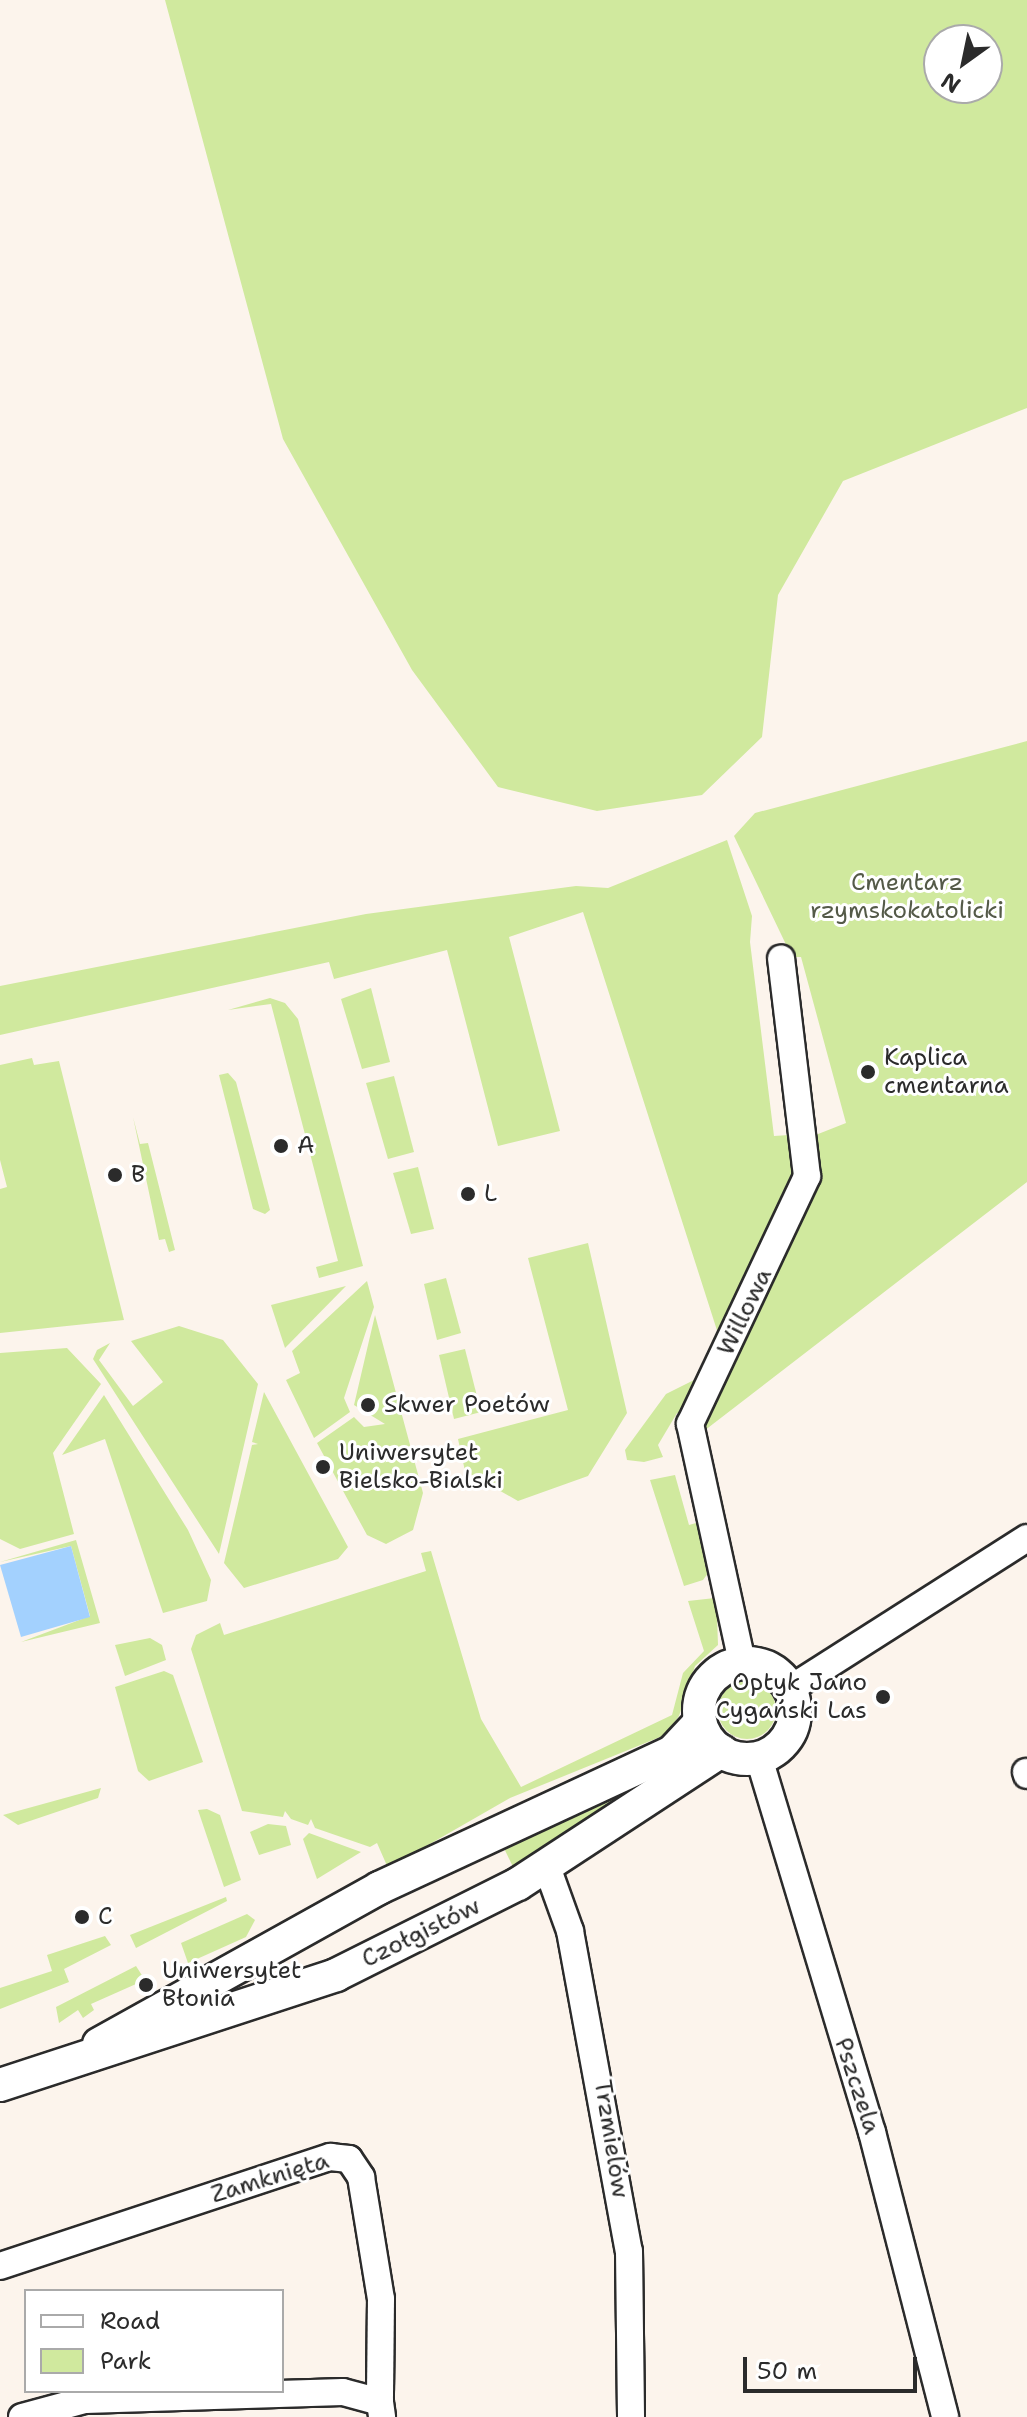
<!DOCTYPE html>
<meta charset="utf-8">
<style>
body{margin:0}
#map{position:relative;width:1027px;height:2417px;overflow:hidden;background:#fcf4ec;font-family:"Shantell Sans",sans-serif}
div>[style]{position:absolute}
.green>*{inset:0;background:#d0e99e}
.round{border-radius:50%}
.water>*{inset:0;background:#a3d1fe}
.roads{filter:drop-shadow(2px 0 #2b2b2b) drop-shadow(-2px 0 #2b2b2b) drop-shadow(0 2px #2b2b2b) drop-shadow(0 -2px #2b2b2b)}
.minor>*{height:26px;margin:-13px;padding:0 13px;transform-origin:13px;border-radius:13px;background:#fff}
.tertiary>*{height:32px;margin:-16px;padding:0 16px;transform-origin:16px;border-radius:16px;background:#fff}
.tertiary>.ring{margin:-16px;padding:0;box-sizing:content-box;background:none;border:32px solid #fff;border-radius:50%}
.dots>*{width:22px;height:22px;translate:-50% -50%;box-sizing:border-box;border:4px solid #fff;border-radius:50%}
span{translate:-50% -50%;white-space:nowrap;text-align:center;line-height:1.15;-webkit-text-stroke:6px #fff;paint-order:stroke}
.park-label{font-size:24px;color:#545a48}
.poi-label{font-size:24px;color:#2b2b2b}
.left{translate:0 -50%;text-align:left}
.right{translate:-100% -50%;text-align:right}
.street-label{font-size:24px;color:#2b2b2b}
.legend{position:absolute;left:24px;top:2289px;width:260px;height:104px;box-sizing:border-box;background:#fff;border:2px solid #aaa;margin:0;padding:10px 14px;list-style:none;font-size:24px;color:#2b2b2b}
.legend li{display:flex;align-items:center;gap:16px;height:40px}
.legend b{width:40px;border:2px solid #aaa}
.north{position:absolute;left:923px;top:24px;width:80px;height:80px;box-sizing:border-box;background:#fff;border:2px solid #aaa;border-radius:50%;rotate:213deg;font-size:22px;font-weight:700;line-height:32px;text-align:center;color:#2b2b2b}
.north::after{content:'';display:block;margin:auto;width:28px;height:36px;background:#2b2b2b;clip-path:polygon(50% 0,100% 100%,50% 72%,0 100%)}
.scale{position:absolute;left:743px;top:2357px;width:174px;height:36px;box-sizing:border-box;border:4px solid #2b2b2b;border-top:0;padding-left:10px;font-size:24px;line-height:28px;white-space:nowrap;color:#2b2b2b;-webkit-text-stroke:6px #fff;paint-order:stroke}
</style>
<div id="map">
<div class="green">
<i style="clip-path:polygon(evenodd,165px 0,1027px 0,1027px 408px,843px 481px,778px 595px,762px 737px,702px 795px,597px 811px,498px 787px,412px 670px,283px 439px,165px 0,987px 40px,987px 88px,939px 88px,939px 40px,987px 40px)"></i>
<i style="clip-path:polygon(1027px 741px,1027px 1182px,700px 1434px,808px 1138px,846px 1123px,801px 957px,792px 957px,734px 836px,755px 813px)"></i>
<i style="clip-path:polygon(727px 840px,752px 916px,750px 942px,774px 1136px,789px 1135px,802px 1172px,745px 1306px,686px 1413px,677px 1413px,658px 1445px,663px 1457px,644px 1462px,627px 1460px,625px 1450px,666px 1394px,700px 1377px,722px 1346px,583px 912px,509px 937px,560px 1131px,498px 1146px,447px 950px,334px 979px,329px 962px,0 1035px,0 986px,366px 914px,576px 886px,608px 888px)"></i>
<i style="clip-path:polygon(371px 988px,390px 1062px,362px 1069px,341px 999px)"></i>
<i style="clip-path:polygon(270px 998px,285px 1003px,298px 1019px,363px 1266px,319px 1278px,316px 1267px,338px 1261px,271px 1004px,228px 1010px)"></i>
<i style="clip-path:polygon(32px 1058px,34px 1065px,59px 1061px,124px 1320px,0 1333px,0 1189px,7px 1187px,0 1160px,0 1065px)"></i>
<i style="clip-path:polygon(228px 1073px,236px 1082px,270px 1210px,265px 1214px,253px 1209px,219px 1075px)"></i>
<i style="clip-path:polygon(394px 1076px,414px 1152px,388px 1159px,366px 1083px)"></i>
<i style="clip-path:polygon(133px 1117px,140px 1144px,148px 1143px,175px 1250px,169px 1252px,165px 1239px,159px 1240px)"></i>
<i style="clip-path:polygon(418px 1167px,434px 1229px,411px 1234px,393px 1173px)"></i>
<i style="clip-path:polygon(588px 1243px,627px 1413px,588px 1476px,518px 1501px,465px 1471px,458px 1439px,568px 1410px,528px 1258px)"></i>
<i style="clip-path:polygon(446px 1278px,461px 1333px,437px 1340px,424px 1284px)"></i>
<i style="clip-path:polygon(367px 1281px,374px 1307px,344px 1398px,350px 1412px,314px 1438px,286px 1380px,300px 1373px,292px 1351px)"></i>
<i style="clip-path:polygon(346px 1286px,285px 1348px,271px 1305px)"></i>
<i style="clip-path:polygon(375px 1315px,423px 1493px,413px 1530px,386px 1544px,367px 1535px,317px 1443px,354px 1417px,364px 1427px,385px 1424px,354px 1405px)"></i>
<i style="clip-path:polygon(179px 1326px,223px 1340px,258px 1384px,219px 1554px,93px 1359px,97px 1350px,110px 1343px,99px 1360px,133px 1406px,163px 1382px,131px 1341px)"></i>
<i style="clip-path:polygon(67px 1348px,101px 1384px,53px 1453px,74px 1534px,20px 1549px,0 1539px,0 1353px)"></i>
<i style="clip-path:polygon(465px 1349px,481px 1412px,454px 1419px,439px 1355px)"></i>
<i style="clip-path:polygon(264px 1392px,348px 1547px,338px 1559px,244px 1588px,224px 1563px,252px 1445px,258px 1444px,252px 1442px)"></i>
<i style="clip-path:polygon(104px 1395px,188px 1530px,211px 1580px,207px 1601px,163px 1613px,105px 1439px,62px 1455px)"></i>
<i style="clip-path:polygon(675px 1475px,689px 1525px,703px 1521px,711px 1569px,703px 1580px,684px 1586px,650px 1480px)"></i>
<i style="clip-path:polygon(76px 1540px,100px 1623px,21px 1642px,90px 1616px,71px 1546px,0 1562px)"></i>
<i style="clip-path:polygon(431px 1551px,481px 1719px,521px 1787px,672px 1715px,683px 1673px,704px 1651px,688px 1601px,715px 1598px,724px 1615px,717px 1617px,718px 1645px,695px 1666px,679px 1716px,665px 1735px,510px 1798px,388px 1868px,377px 1843px,370px 1847px,315px 1828px,311px 1819px,308px 1825px,291px 1819px,285px 1811px,283px 1817px,242px 1811px,191px 1649px,196px 1635px,220px 1623px,224px 1635px,426px 1571px,421px 1553px)"></i>
<i style="clip-path:polygon(150px 1638px,162px 1645px,166px 1660px,125px 1676px,115px 1645px)"></i>
<i style="clip-path:polygon(164px 1671px,173px 1675px,203px 1762px,149px 1781px,138px 1771px,115px 1687px)"></i>
<i class="round" style="left:718px;top:1681px;width:58px;height:58px"></i>
<i style="clip-path:polygon(643px 1781px,645px 1785px,514px 1869px,502px 1844px)"></i>
<i style="clip-path:polygon(101px 1788px,98px 1798px,18px 1825px,3px 1815px)"></i>
<i style="clip-path:polygon(207px 1809px,220px 1815px,241px 1880px,224px 1887px,198px 1810px)"></i>
<i style="clip-path:polygon(268px 1824px,286px 1826px,291px 1845px,259px 1855px,250px 1832px)"></i>
<i style="clip-path:polygon(309px 1833px,361px 1852px,317px 1879px,303px 1839px)"></i>
<i style="clip-path:polygon(226px 1897px,227px 1901px,136px 1948px,130px 1935px)"></i>
<i style="clip-path:polygon(247px 1914px,255px 1920px,246px 1937px,188px 1963px,181px 1943px)"></i>
<i style="clip-path:polygon(105px 1936px,111px 1945px,64px 1969px,69px 1982px,0 2009px,0 1988px,52px 1971px,47px 1955px)"></i>
<i style="clip-path:polygon(136px 1966px,145px 1980px,91px 2004px,94px 2010px,83px 2018px,78px 2010px,59px 2023px,56px 2007px)"></i>
</div>
<div class="water">
<i style="clip-path:polygon(71px 1546px,90px 1617px,21px 1637px,0 1565px)"></i>
</div>
<div class="roads">
<div class="minor">
<i style="left:742px;top:1662px;width:244px;rotate:-102.3deg"></i>
<i style="left:690px;top:1424px;width:274px;rotate:-64.7deg"></i>
<i style="left:807px;top:1176px;width:219px;rotate:-96.8deg"></i>
<i style="left:790px;top:1689px;width:281px;rotate:-32.5deg"></i>
<i style="left:759px;top:1758px;width:391px;rotate:73.2deg"></i>
<i style="left:872px;top:2132px;width:294px;rotate:75.6deg"></i>
<i style="left:1026px;top:1772px;width:3px;rotate:72deg"></i>
<i style="left:547px;top:1867px;width:68px;rotate:70.2deg"></i>
<i style="left:570px;top:1931px;width:325px;rotate:79.6deg"></i>
<i style="left:629px;top:2251px;width:166px;rotate:89.3deg"></i>
<i style="left:0;top:2266px;width:348px;rotate:-18.3deg"></i>
<i style="left:330px;top:2157px;width:19px;rotate:6deg"></i>
<i style="left:349px;top:2159px;width:22px;rotate:56deg"></i>
<i style="left:361px;top:2177px;width:124px;rotate:80.7deg"></i>
<i style="left:381px;top:2299px;width:103px;rotate:90.6deg"></i>
<i style="left:22px;top:2417px;width:65px;rotate:-15.1deg"></i>
<i style="left:85px;top:2400px;width:258px;rotate:-1.8deg"></i>
<i style="left:343px;top:2392px;width:38px;rotate:15deg"></i>
<i style="left:380px;top:2402px;width:15px;rotate:82deg"></i>
</div>
<div class="tertiary">
<i class="ring" style="left:699px;top:1663px;width:64px;height:64px"></i>
<i style="left:99px;top:2044px;width:321px;rotate:-29.1deg"></i>
<i style="left:379px;top:1888px;width:323px;rotate:-24.9deg"></i>
<i style="left:672px;top:1752px;width:41px;rotate:-47deg"></i>
<i style="left:0;top:2085px;width:354px;rotate:-18.1deg"></i>
<i style="left:336px;top:1975px;width:203px;rotate:-26.6deg"></i>
<i style="left:518px;top:1884px;width:243px;rotate:-33.2deg"></i>
</div>
</div>
<div class="dots">
<i style="left:868px;top:1072px;background:#2b2b2b"></i>
<i style="left:281px;top:1146px;background:#2b2b2b"></i>
<i style="left:115px;top:1175px;background:#2b2b2b"></i>
<i style="left:468px;top:1194px;background:#2b2b2b"></i>
<i style="left:368px;top:1405px;background:#2b2b2b"></i>
<i style="left:323px;top:1467px;background:#2b2b2b"></i>
<i style="left:883px;top:1697px;background:#2b2b2b"></i>
<i style="left:82px;top:1917px;background:#2b2b2b"></i>
<i style="left:146px;top:1985px;background:#2b2b2b"></i>
</div>
<div class="park-label">
<span style="left:907px;top:897px">Cmentarz<br>rzymskokatolicki</span>
</div>
<div class="poi-label">
<span class="left" style="left:884px;top:1072px">Kaplica<br>cmentarna</span>
<span class="left" style="left:297px;top:1146px">A</span>
<span class="left" style="left:131px;top:1175px">B</span>
<span class="left" style="left:484px;top:1194px">L</span>
<span class="left" style="left:384px;top:1405px">Skwer Poetów</span>
<span class="left" style="left:339px;top:1467px">Uniwersytet<br>Bielsko-Bialski</span>
<span class="right" style="left:867px;top:1697px">Optyk Jano<br>Cygański Las</span>
<span class="left" style="left:98px;top:1917px">C</span>
<span class="left" style="left:162px;top:1985px">Uniwersytet<br>Błonia</span>
</div>
<div class="street-label">
<span style="left:745px;top:1312px;rotate:-64deg">Willowa</span>
<span style="left:421px;top:1933px;rotate:-26deg">Czołgistów</span>
<span style="left:857px;top:2086px;rotate:72deg">Pszczela</span>
<span style="left:611px;top:2139px;rotate:81deg">Trzmielów</span>
<span style="left:270px;top:2178px;rotate:-17deg">Zamknięta</span>
</div>
<ul class="legend">
<li><b style="height:10px;background:#fff"></b>Road</li>
<li><b style="height:22px;background:#d0e99e"></b>Park</li>
</ul>
<div class="north">N</div>
<div class="scale">50 m</div>
</div>
